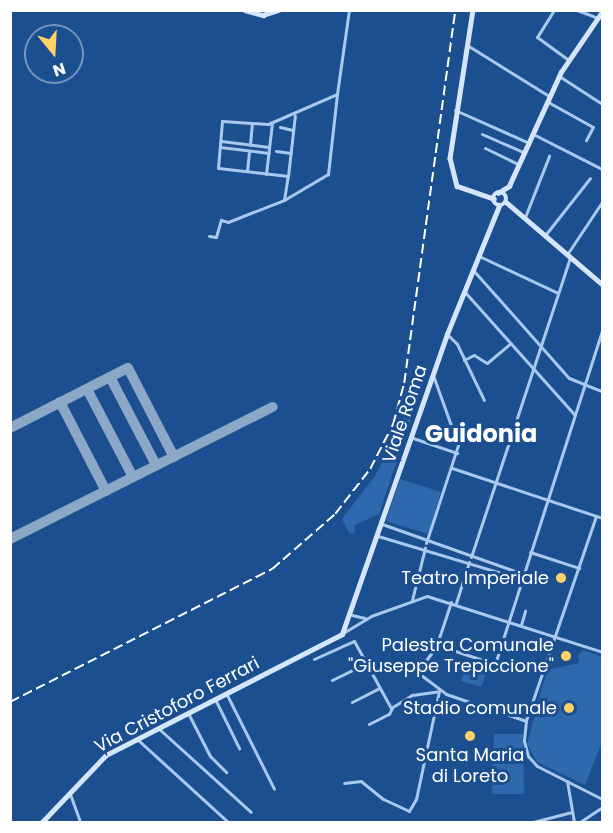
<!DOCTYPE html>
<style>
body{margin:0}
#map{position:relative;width:613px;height:833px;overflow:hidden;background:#1b4f8f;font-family:Poppins,sans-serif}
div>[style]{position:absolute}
.green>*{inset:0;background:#2e69ad}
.taxiway>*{height:10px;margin:-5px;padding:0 5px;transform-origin:5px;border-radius:5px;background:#8da7c7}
.street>*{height:3px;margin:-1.5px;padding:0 1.5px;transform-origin:1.5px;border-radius:1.5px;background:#a9c9ee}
.secondary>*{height:4.5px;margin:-2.25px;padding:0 2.25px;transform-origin:2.25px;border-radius:2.25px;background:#d6e6fa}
.secondary>.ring{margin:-2.25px;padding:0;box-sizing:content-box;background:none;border:4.5px solid #d6e6fa;border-radius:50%}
.rail>*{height:1.5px;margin-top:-0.75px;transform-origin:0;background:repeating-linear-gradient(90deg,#fff 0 10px,transparent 0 14.5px)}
.dots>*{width:16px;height:16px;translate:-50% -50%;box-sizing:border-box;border:3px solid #1b4f8f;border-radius:50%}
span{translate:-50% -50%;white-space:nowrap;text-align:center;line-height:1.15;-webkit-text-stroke:6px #1b4f8f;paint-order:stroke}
.street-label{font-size:18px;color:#fff}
.poi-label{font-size:18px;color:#fff}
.right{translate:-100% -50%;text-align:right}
.district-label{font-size:24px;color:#fff;font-weight:700}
.frame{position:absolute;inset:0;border:12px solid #fff;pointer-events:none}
.north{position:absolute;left:24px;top:24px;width:60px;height:60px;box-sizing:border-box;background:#1b4f8f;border:2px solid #7695bc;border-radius:50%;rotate:162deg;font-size:16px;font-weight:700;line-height:24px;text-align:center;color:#fff}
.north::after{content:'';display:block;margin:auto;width:21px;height:27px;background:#ffd166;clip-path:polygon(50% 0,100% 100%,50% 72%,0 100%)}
</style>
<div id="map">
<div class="green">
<i style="clip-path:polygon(412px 406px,415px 407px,379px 514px,355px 525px,355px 532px,350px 534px,342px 519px,375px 476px,401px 426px,404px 410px)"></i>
<i style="clip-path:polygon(400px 479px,441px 492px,428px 534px,386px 521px)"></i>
<i style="clip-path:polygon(584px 650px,602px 657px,602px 742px,585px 785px,537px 762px,527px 744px,547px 670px,579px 663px,578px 655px)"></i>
<i style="clip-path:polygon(467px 662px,488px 669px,481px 687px,461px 681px)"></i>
<i style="clip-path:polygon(494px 734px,523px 734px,524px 794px,492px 794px)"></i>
</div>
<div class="taxiway">
<i style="left:110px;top:377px;width:99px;rotate:62.4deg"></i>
<i style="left:87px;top:389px;width:99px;rotate:62.4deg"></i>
<i style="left:60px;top:402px;width:100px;rotate:62.7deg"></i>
<i style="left:10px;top:428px;width:132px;rotate:-27deg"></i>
<i style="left:128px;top:368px;width:100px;rotate:62.7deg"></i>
<i style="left:10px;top:539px;width:294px;rotate:-26.7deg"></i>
</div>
<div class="street">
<i style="left:554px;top:10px;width:32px;rotate:122deg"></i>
<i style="left:537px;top:37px;width:39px;rotate:36deg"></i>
<i style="left:577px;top:10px;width:22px;rotate:21deg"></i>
<i style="left:467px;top:45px;width:97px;rotate:31.9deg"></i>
<i style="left:559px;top:76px;width:51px;rotate:33.1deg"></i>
<i style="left:337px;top:94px;width:81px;rotate:96.4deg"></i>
<i style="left:328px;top:174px;width:51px;rotate:149.4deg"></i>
<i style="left:284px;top:200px;width:24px;rotate:-81deg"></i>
<i style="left:288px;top:176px;width:70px;rotate:-173.5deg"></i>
<i style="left:218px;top:168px;width:47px;rotate:-85.1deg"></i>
<i style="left:222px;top:121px;width:46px;rotate:3.7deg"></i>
<i style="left:268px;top:124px;width:75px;rotate:-23.5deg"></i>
<i style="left:337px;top:94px;width:85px;rotate:-81.9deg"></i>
<i style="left:548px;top:102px;width:51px;rotate:29.1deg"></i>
<i style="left:593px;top:127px;width:15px;rotate:118deg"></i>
<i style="left:455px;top:110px;width:79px;rotate:24deg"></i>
<i style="left:280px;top:127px;width:13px;rotate:13deg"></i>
<i style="left:482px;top:134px;width:45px;rotate:23.7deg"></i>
<i style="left:533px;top:134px;width:77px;rotate:26.9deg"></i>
<i style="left:221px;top:141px;width:48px;rotate:7.1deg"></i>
<i style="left:250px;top:145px;width:22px;rotate:-85deg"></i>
<i style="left:220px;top:147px;width:49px;rotate:7deg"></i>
<i style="left:485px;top:148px;width:37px;rotate:26deg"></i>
<i style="left:276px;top:151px;width:15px;rotate:8deg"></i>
<i style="left:247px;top:171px;width:20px;rotate:-84deg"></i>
<i style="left:266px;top:174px;width:51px;rotate:-83.3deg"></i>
<i style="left:288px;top:176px;width:61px;rotate:-83.5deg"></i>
<i style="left:525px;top:217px;width:66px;rotate:-68.5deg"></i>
<i style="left:546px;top:234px;width:71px;rotate:-51.8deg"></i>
<i style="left:209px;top:236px;width:7px;rotate:8deg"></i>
<i style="left:216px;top:237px;width:18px;rotate:-74deg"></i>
<i style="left:221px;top:220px;width:7px;rotate:16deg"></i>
<i style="left:228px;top:222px;width:60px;rotate:-21.4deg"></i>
<i style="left:568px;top:253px;width:61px;rotate:-56.3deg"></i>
<i style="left:479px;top:256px;width:87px;rotate:25.1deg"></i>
<i style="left:473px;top:270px;width:144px;rotate:48.4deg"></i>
<i style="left:569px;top:378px;width:35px;rotate:22deg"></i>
<i style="left:464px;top:291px;width:166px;rotate:48.2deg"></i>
<i style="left:447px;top:334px;width:14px;rotate:45deg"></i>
<i style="left:457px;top:344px;width:62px;rotate:64.3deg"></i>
<i style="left:464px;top:360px;width:11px;rotate:-27deg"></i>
<i style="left:474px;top:355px;width:15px;rotate:32deg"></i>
<i style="left:487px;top:363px;width:31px;rotate:-40deg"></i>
<i style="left:410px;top:437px;width:50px;rotate:18.8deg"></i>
<i style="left:452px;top:468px;width:158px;rotate:18.4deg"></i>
<i style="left:596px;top:516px;width:217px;rotate:108.9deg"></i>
<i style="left:526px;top:721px;width:20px;rotate:96deg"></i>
<i style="left:524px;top:741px;width:16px;rotate:75deg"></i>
<i style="left:528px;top:756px;width:13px;rotate:48deg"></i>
<i style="left:537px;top:766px;width:73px;rotate:26.9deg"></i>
<i style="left:382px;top:524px;width:150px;rotate:19.5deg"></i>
<i style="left:378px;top:536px;width:149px;rotate:16.7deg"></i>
<i style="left:426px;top:543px;width:103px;rotate:-71.9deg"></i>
<i style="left:458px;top:445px;width:74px;rotate:-109.7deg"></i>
<i style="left:530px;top:552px;width:52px;rotate:18.1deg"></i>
<i style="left:471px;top:557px;width:316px;rotate:-71.7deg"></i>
<i style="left:412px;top:600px;width:54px;rotate:-76deg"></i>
<i style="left:451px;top:602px;width:47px;rotate:108.4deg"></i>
<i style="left:436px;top:647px;width:31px;rotate:127deg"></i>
<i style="left:417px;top:672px;width:36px;rotate:37deg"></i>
<i style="left:446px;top:694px;width:84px;rotate:18.6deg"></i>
<i style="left:456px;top:603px;width:43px;rotate:-72.4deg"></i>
<i style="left:352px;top:615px;width:13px;rotate:13deg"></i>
<i style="left:521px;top:625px;width:15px;rotate:-74deg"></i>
<i style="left:343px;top:633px;width:33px;rotate:-31deg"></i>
<i style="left:371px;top:616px;width:59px;rotate:-19.7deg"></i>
<i style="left:427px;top:596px;width:184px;rotate:17.7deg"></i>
<i style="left:437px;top:645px;width:61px;rotate:18.1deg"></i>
<i style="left:495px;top:664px;width:351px;rotate:-72.2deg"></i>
<i style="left:314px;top:659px;width:44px;rotate:-24.2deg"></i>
<i style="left:354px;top:641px;width:77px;rotate:61.1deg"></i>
<i style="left:391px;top:708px;width:25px;rotate:-32deg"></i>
<i style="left:412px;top:695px;width:27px;rotate:-8deg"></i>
<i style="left:439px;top:691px;width:110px;rotate:102deg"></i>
<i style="left:416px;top:799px;width:14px;rotate:120deg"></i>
<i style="left:409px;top:811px;width:29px;rotate:-155deg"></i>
<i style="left:383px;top:799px;width:28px;rotate:-141deg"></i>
<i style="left:361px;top:781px;width:17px;rotate:173deg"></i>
<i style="left:332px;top:680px;width:39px;rotate:-26deg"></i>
<i style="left:226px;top:693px;width:107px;rotate:63.4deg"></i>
<i style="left:215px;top:699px;width:55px;rotate:63.9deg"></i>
<i style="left:352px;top:702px;width:30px;rotate:-27deg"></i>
<i style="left:188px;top:713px;width:48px;rotate:62.9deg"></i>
<i style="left:210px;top:756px;width:23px;rotate:45deg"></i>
<i style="left:369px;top:724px;width:22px;rotate:-27deg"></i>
<i style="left:389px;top:714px;width:7px;rotate:-63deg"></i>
<i style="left:158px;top:728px;width:125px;rotate:42.1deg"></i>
<i style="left:137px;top:739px;width:123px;rotate:42.4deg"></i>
<i style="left:567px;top:781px;width:42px;rotate:80.3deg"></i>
<i style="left:70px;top:794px;width:30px;rotate:70deg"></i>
<i style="left:533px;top:822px;width:40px;rotate:-14.4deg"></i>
<i style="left:580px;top:822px;width:27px;rotate:-34deg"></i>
</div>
<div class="secondary">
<i style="left:245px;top:10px;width:19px;rotate:16deg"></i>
<i style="left:263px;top:15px;width:16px;rotate:-18deg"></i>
<i style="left:473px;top:10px;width:150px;rotate:98.8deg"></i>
<i style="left:450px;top:158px;width:29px;rotate:76deg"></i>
<i style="left:457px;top:186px;width:39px;rotate:19deg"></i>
<i class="ring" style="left:493px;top:192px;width:9.5px;height:9.5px"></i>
<i style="left:498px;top:193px;width:13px;rotate:-32deg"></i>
<i style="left:509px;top:186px;width:125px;rotate:-65.5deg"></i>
<i style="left:561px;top:72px;width:73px;rotate:-55.7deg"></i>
<i style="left:506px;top:202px;width:126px;rotate:40.5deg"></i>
<i style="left:42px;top:822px;width:93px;rotate:-46.3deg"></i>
<i style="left:106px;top:755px;width:265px;rotate:-27.1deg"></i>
<i style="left:342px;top:634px;width:318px;rotate:-70.7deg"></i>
<i style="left:447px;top:334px;width:138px;rotate:-67.9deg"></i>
</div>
<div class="rail">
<i style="left:10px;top:702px;width:294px;rotate:-26.9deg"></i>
<i style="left:272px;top:569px;width:84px;rotate:-41.1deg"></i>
<i style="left:335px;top:514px;width:57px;rotate:-52.1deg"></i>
<i style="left:370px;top:469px;width:51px;rotate:-62.9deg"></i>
<i style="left:393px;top:424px;width:42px;rotate:-75deg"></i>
<i style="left:404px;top:383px;width:376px;rotate:-82.2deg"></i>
</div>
<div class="dots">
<i style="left:561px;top:578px;background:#ffd166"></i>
<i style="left:566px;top:656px;background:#ffd166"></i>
<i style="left:569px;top:708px;background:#ffd166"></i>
<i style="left:470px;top:736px;background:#ffd166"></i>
</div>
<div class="street-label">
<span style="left:405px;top:414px;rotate:-71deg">Viale Roma</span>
<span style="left:177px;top:705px;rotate:-28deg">Via Cristoforo Ferrari</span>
</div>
<div class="poi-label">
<span class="right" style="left:549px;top:578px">Teatro Imperiale</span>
<span class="right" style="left:554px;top:656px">Palestra Comunale<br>"Giuseppe Trepiccione"</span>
<span class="right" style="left:557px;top:708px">Stadio comunale</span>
<span style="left:470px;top:766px">Santa Maria<br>di Loreto</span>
</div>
<div class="district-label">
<span style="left:481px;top:434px">Guidonia</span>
</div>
<div class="frame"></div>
<div class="north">N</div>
</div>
